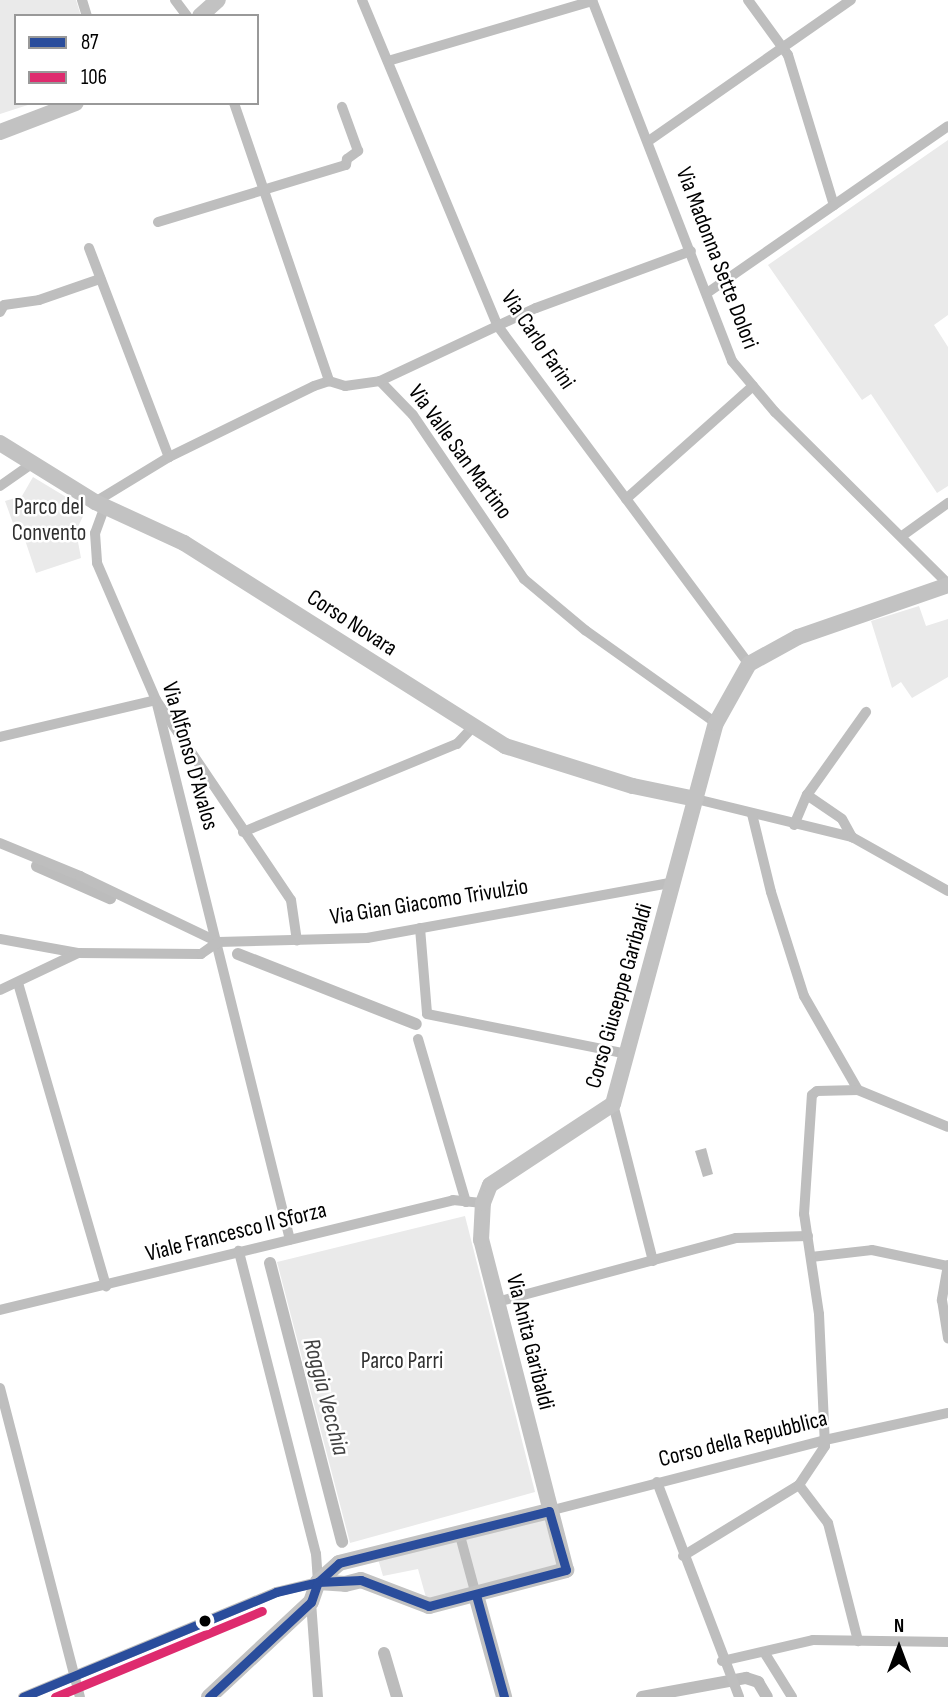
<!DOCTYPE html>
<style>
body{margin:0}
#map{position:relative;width:948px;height:1697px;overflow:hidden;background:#fff;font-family:"Sofia Sans Condensed",sans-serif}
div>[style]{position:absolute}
.green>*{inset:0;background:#eaeaea}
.water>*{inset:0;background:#bcbcbc}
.canal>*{height:12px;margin:-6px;padding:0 6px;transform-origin:6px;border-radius:6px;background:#bcbcbc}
.street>*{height:10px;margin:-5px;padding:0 5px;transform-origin:5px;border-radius:5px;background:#bebebe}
.secondary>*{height:16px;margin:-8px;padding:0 8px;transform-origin:8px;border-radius:8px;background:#c2c2c2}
.bus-1>*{height:9px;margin:-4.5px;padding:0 4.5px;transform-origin:4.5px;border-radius:4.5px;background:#2a4d9c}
.bus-2>*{height:9px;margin:-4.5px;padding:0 4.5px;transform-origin:4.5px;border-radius:4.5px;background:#de2b6e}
.dots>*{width:19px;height:19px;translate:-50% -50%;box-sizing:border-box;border:4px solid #fff;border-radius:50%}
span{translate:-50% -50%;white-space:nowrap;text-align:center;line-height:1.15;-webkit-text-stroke:5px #fff;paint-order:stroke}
.street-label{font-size:23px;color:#000}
.park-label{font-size:23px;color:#303030}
.water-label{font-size:24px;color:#414141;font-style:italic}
.legend{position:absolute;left:14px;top:14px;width:245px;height:91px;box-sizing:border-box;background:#fff;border:2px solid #999;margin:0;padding:9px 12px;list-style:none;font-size:21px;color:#000}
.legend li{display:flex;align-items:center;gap:14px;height:35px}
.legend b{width:35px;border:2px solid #999}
.north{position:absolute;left:864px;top:1613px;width:70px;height:70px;-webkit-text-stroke:5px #fff;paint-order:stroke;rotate:0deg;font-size:19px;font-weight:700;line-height:28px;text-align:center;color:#000}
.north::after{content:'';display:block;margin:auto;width:24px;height:32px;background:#000;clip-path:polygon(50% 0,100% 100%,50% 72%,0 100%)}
</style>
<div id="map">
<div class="green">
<i style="clip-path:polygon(0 0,76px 0,81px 16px,16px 16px,16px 103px,34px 103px,0 114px)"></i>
<i style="clip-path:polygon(948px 140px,948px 315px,934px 325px,948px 347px,948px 486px,937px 493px,871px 394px,862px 400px,768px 265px)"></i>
<i style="clip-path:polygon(33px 477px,81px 506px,84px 514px,76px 531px,81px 558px,36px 573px,20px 525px,14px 526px,5px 501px,22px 496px)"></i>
<i style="clip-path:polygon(919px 606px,926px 626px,948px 619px,948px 677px,912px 698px,901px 682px,892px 688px,871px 621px)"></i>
<i style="clip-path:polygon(465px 1216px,535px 1492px,350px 1543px,277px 1262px)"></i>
<i style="clip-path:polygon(545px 1518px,560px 1567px,427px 1601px,418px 1569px,383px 1576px,378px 1559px)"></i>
</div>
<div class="water">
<i style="clip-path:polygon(706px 1148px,713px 1174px,703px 1177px,695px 1151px)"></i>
</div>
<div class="canal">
<i style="left:37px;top:866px;width:80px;rotate:23.7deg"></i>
<i style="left:238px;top:954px;width:191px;rotate:21.5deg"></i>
<i style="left:270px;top:1263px;width:288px;rotate:75.5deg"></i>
<i style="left:384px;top:1653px;width:46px;rotate:73.5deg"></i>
<i style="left:642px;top:1697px;width:106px;rotate:-10.4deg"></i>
<i style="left:746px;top:1678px;width:13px;rotate:18deg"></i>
<i style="left:758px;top:1682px;width:17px;rotate:59deg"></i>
</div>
<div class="street">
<i style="left:82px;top:0;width:17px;rotate:73deg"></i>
<i style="left:175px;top:0;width:20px;rotate:53deg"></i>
<i style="left:362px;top:0;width:352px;rotate:67.4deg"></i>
<i style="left:497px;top:325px;width:422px;rotate:53.4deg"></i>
<i style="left:592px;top:0;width:387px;rotate:68.8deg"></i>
<i style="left:732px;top:361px;width:67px;rotate:49.9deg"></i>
<i style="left:775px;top:412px;width:244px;rotate:44.8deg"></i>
<i style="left:748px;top:0;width:68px;rotate:54deg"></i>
<i style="left:788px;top:55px;width:157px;rotate:73deg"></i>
<i style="left:388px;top:61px;width:213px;rotate:-16.4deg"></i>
<i style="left:234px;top:103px;width:294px;rotate:71.1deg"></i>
<i style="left:650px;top:140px;width:245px;rotate:-34.9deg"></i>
<i style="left:158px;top:222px;width:196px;rotate:-16.9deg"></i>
<i style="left:346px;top:165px;width:6px;rotate:-81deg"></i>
<i style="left:347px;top:159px;width:14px;rotate:-36deg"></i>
<i style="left:358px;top:151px;width:47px;rotate:-110deg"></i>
<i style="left:89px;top:248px;width:224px;rotate:69.1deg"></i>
<i style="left:707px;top:293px;width:293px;rotate:-34.7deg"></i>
<i style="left:0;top:312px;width:8px;rotate:-60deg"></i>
<i style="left:4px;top:305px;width:35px;rotate:-8deg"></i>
<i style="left:39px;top:300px;width:65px;rotate:-19deg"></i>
<i style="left:380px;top:381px;width:47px;rotate:45.9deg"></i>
<i style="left:413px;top:415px;width:198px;rotate:55.9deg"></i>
<i style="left:524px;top:579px;width:80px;rotate:39.9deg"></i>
<i style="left:585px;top:630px;width:161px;rotate:35.4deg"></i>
<i style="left:0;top:486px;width:39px;rotate:-35deg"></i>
<i style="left:626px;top:499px;width:170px;rotate:-41.7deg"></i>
<i style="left:95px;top:502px;width:87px;rotate:-31.3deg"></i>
<i style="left:169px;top:457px;width:161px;rotate:-26.1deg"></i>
<i style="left:314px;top:386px;width:16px;rotate:-18deg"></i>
<i style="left:329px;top:381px;width:17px;rotate:17deg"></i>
<i style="left:345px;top:386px;width:35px;rotate:-8deg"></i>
<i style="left:380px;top:381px;width:172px;rotate:-25.1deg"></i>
<i style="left:536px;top:308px;width:165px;rotate:-20.2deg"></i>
<i style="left:105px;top:506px;width:29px;rotate:110deg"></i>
<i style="left:95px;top:533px;width:30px;rotate:86deg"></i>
<i style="left:97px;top:563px;width:149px;rotate:66.7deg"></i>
<i style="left:156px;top:700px;width:556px;rotate:76.06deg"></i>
<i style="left:902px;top:536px;width:57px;rotate:-35.7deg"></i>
<i style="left:0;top:737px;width:160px;rotate:-13.3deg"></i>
<i style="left:156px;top:700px;width:241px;rotate:56deg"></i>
<i style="left:291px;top:900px;width:41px;rotate:81.7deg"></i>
<i style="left:807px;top:795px;width:42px;rotate:34.4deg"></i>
<i style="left:842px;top:819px;width:21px;rotate:61deg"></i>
<i style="left:696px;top:799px;width:161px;rotate:13.7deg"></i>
<i style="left:852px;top:837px;width:110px;rotate:29.4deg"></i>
<i style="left:752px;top:814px;width:80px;rotate:76.3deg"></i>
<i style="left:771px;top:892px;width:109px;rotate:72.4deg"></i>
<i style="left:804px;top:996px;width:108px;rotate:60.1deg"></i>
<i style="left:794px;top:825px;width:33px;rotate:-67deg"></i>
<i style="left:807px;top:795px;width:102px;rotate:-54.6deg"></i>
<i style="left:243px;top:832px;width:231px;rotate:-22.4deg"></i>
<i style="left:457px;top:744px;width:21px;rotate:-47deg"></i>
<i style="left:0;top:843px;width:87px;rotate:22.4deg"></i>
<i style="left:80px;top:876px;width:153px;rotate:25.6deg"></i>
<i style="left:218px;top:942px;width:149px;rotate:-1.5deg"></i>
<i style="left:367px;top:938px;width:313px;rotate:-10.3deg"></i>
<i style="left:420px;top:928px;width:86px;rotate:85.3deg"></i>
<i style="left:427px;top:1014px;width:205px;rotate:11.3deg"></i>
<i style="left:0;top:939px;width:79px;rotate:10.2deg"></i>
<i style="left:78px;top:953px;width:123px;rotate:0.5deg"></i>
<i style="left:201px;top:954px;width:21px;rotate:-35deg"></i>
<i style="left:18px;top:983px;width:316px;rotate:73.8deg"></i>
<i style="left:0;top:990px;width:86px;rotate:-25.4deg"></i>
<i style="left:418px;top:1039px;width:170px;rotate:73.6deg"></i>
<i style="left:613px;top:1104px;width:162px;rotate:75.7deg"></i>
<i style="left:811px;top:1257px;width:61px;rotate:-6.5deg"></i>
<i style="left:872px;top:1250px;width:78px;rotate:11.9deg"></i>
<i style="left:948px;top:1265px;width:36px;rotate:100deg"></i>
<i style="left:942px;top:1300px;width:39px;rotate:81deg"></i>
<i style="left:497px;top:1302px;width:247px;rotate:-15deg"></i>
<i style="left:736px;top:1238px;width:72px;rotate:-1.6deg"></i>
<i style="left:0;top:1310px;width:466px;rotate:-13.6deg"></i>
<i style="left:453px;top:1200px;width:30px;rotate:6deg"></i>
<i style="left:0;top:1388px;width:319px;rotate:75.5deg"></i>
<i style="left:657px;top:1482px;width:230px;rotate:69.1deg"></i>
<i style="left:799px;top:1485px;width:48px;rotate:52.7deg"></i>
<i style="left:828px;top:1523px;width:122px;rotate:75.7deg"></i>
<i style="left:549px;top:1511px;width:285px;rotate:-14.4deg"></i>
<i style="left:825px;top:1440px;width:126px;rotate:-12.4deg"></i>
<i style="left:459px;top:1532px;width:65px;rotate:74.9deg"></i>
<i style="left:683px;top:1556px;width:136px;rotate:-31.5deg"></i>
<i style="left:799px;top:1485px;width:47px;rotate:-56.3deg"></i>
<i style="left:825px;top:1446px;width:132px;rotate:-92.6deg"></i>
<i style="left:819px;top:1314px;width:101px;rotate:-98.5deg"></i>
<i style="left:804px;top:1214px;width:119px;rotate:-86.2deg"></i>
<i style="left:812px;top:1095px;width:6px;rotate:-39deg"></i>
<i style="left:817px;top:1091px;width:41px;rotate:-1.4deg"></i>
<i style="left:858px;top:1090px;width:97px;rotate:22.3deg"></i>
<i style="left:311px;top:1602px;width:95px;rotate:85.8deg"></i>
<i style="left:764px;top:1652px;width:53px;rotate:58.1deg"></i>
<i style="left:722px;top:1661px;width:93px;rotate:-13deg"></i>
<i style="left:813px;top:1640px;width:135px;rotate:0.8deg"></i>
<i style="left:23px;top:1697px;width:274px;rotate:-22.5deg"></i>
<i style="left:276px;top:1592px;width:43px;rotate:-13.4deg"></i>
<i style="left:318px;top:1582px;width:28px;rotate:-94deg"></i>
<i style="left:316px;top:1554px;width:313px;rotate:-104.3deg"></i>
</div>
<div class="secondary">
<i style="left:200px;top:16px;width:24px;rotate:-42deg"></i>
<i style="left:0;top:132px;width:81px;rotate:-20.9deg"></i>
<i style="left:0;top:443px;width:112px;rotate:31.8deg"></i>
<i style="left:95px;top:502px;width:98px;rotate:24.7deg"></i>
<i style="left:184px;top:543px;width:380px;rotate:32.3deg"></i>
<i style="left:505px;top:746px;width:134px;rotate:17.4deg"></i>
<i style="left:633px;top:786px;width:64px;rotate:11.7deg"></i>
<i style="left:318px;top:1582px;width:27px;rotate:4deg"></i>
<i style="left:345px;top:1584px;width:16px;rotate:-14deg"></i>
<i style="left:361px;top:1580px;width:73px;rotate:20.9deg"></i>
<i style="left:429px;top:1606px;width:142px;rotate:-14.7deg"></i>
<i style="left:566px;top:1570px;width:341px;rotate:-104.4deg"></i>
<i style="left:481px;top:1240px;width:37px;rotate:-87deg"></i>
<i style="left:483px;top:1203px;width:19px;rotate:-69deg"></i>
<i style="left:490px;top:1185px;width:147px;rotate:-33.4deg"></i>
<i style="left:613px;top:1104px;width:395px;rotate:-74.9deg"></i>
<i style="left:716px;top:723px;width:68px;rotate:-60.8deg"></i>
<i style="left:749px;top:664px;width:56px;rotate:-28.9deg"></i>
<i style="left:798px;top:637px;width:159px;rotate:-19.1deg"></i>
<i style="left:476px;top:1595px;width:106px;rotate:74.6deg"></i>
<i style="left:209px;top:1697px;width:139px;rotate:-43deg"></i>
<i style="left:311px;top:1602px;width:21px;rotate:-71deg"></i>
<i style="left:318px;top:1582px;width:28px;rotate:-42deg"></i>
<i style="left:339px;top:1563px;width:216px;rotate:-13.9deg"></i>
</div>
<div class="bus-1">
<i style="left:549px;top:1511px;width:61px;rotate:73.9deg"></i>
<i style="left:566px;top:1570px;width:142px;rotate:165.3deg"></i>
<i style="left:429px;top:1606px;width:73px;rotate:-159.1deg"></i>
<i style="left:361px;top:1580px;width:43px;rotate:177.3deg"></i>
<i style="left:318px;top:1582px;width:28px;rotate:-42deg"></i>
<i style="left:339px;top:1563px;width:216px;rotate:-13.9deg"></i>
<i style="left:476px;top:1595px;width:106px;rotate:74.6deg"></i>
<i style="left:23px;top:1697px;width:274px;rotate:-22.5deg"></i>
<i style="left:276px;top:1592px;width:43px;rotate:-13.4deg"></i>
<i style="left:209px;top:1697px;width:139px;rotate:-43deg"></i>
<i style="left:311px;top:1602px;width:21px;rotate:-71deg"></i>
</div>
<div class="bus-2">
<i style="left:55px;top:1697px;width:224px;rotate:-22.6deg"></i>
</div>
<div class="dots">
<i style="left:205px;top:1621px;background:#000"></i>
</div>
<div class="street-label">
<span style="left:717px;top:258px;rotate:69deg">Via Madonna Sette Dolori</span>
<span style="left:538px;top:340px;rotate:56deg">Via Carlo Farini</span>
<span style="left:460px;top:452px;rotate:54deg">Via Valle San Martino</span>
<span style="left:352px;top:623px;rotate:33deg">Corso Novara</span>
<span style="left:190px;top:756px;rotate:74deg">Via Alfonso D'Avalos</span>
<span style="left:429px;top:902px;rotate:-9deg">Via Gian Giacomo Trivulzio</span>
<span style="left:619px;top:996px;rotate:-74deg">Corso Giuseppe Garibaldi</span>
<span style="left:236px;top:1232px;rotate:-14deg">Viale Francesco II Sforza</span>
<span style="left:530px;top:1342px;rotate:76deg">Via Anita Garibaldi</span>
<span style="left:743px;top:1439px;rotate:-14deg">Corso della Repubblica</span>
</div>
<div class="park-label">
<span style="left:49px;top:520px">Parco del<br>Convento</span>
<span style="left:402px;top:1361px">Parco Parri</span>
</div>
<div class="water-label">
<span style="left:326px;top:1397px;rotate:75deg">Roggia Vecchia</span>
</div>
<ul class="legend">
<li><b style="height:9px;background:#2a4d9c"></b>87</li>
<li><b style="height:9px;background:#de2b6e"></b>106</li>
</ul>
<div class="north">N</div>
</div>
